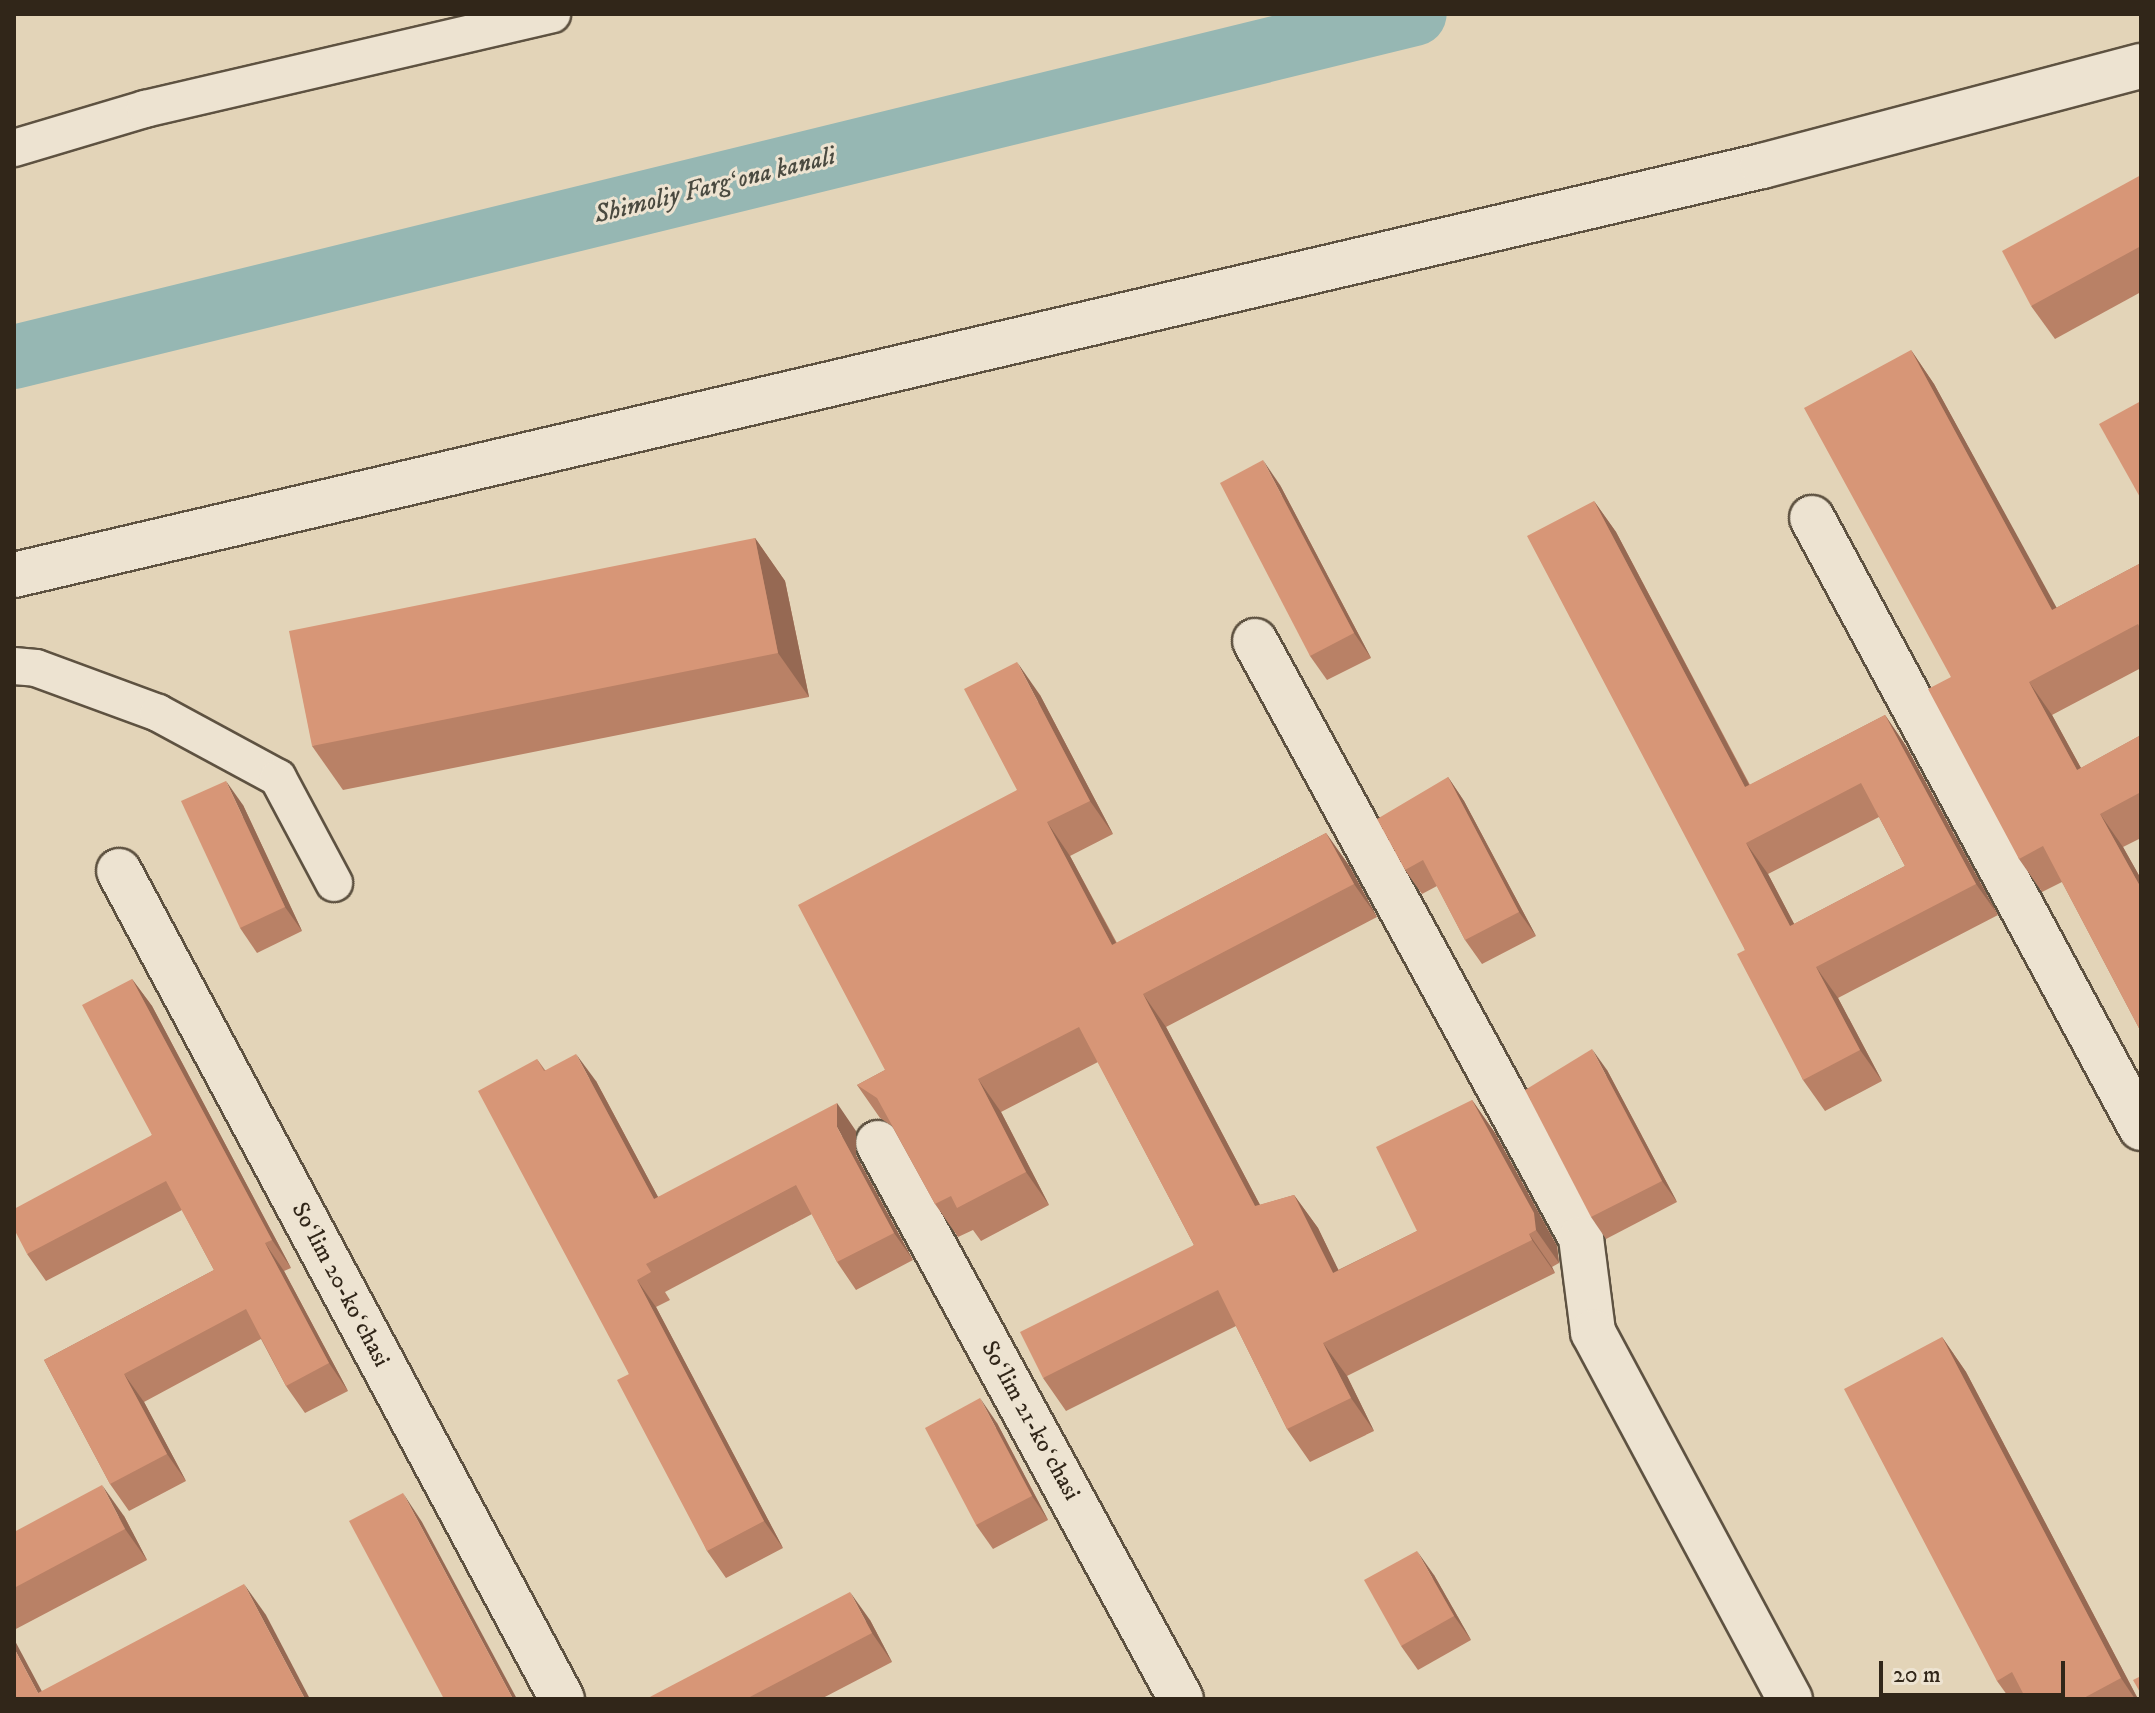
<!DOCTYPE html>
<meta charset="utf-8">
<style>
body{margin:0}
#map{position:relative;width:2155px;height:1713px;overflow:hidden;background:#e3d4b8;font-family:"IM FELL DW Pica",serif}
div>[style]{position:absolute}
.canal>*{height:64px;margin:-32px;padding:0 32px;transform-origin:32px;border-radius:32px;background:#96b7b3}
.roads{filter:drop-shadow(2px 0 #5e5241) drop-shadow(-2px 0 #5e5241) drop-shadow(0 2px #5e5241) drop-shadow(0 -2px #5e5241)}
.service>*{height:36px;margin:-18px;padding:0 18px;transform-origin:18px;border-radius:18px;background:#ede3d1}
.minor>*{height:44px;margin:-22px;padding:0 22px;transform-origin:22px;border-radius:22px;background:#ede3d1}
.wall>*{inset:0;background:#b98166}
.shaded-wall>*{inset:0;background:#966953}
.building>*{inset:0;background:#d79677}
span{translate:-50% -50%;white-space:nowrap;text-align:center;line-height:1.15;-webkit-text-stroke:6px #ede3d1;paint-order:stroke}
.street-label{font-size:24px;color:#312619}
.water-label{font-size:26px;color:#4a4a40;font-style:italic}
.frame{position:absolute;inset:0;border:16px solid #312619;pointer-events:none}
.scale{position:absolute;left:1879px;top:1661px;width:186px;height:36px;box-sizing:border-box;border:4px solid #312619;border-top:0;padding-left:10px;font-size:24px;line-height:28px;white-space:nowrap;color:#312619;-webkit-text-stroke:6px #ede3d1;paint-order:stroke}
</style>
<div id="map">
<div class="canal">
<i style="left:14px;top:357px;width:1442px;rotate:-13.76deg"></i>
</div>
<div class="roads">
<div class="service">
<i style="left:14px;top:148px;width:137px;rotate:-16.6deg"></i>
<i style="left:145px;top:109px;width:418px;rotate:-13.1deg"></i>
<i style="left:14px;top:666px;width:22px;rotate:5deg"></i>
<i style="left:36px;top:668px;width:130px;rotate:20.2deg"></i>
<i style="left:158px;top:713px;width:136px;rotate:28.4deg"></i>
<i style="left:278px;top:778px;width:119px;rotate:61.9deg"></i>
</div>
<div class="minor">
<i style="left:1812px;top:518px;width:693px;rotate:61.66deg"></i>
<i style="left:14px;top:575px;width:1795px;rotate:-13.17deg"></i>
<i style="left:1762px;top:166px;width:392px;rotate:-14.8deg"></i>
<i style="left:1255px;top:641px;width:680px;rotate:61.36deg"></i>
<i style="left:1581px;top:1238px;width:95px;rotate:82.7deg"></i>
<i style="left:1593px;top:1332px;width:417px;rotate:61.8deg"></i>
<i style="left:119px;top:871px;width:939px;rotate:61.85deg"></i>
<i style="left:878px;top:1143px;width:633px;rotate:61.41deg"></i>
</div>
</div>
<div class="wall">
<i style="clip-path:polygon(2141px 175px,2141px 292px,2055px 339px,2031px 306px)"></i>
<i style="clip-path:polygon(1911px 350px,1934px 384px,2056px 608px,2141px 563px,2141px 668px,2052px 715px,2081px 768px,2141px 735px,2141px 838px,2123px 847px,2141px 879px,2141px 1032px,2062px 882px,2042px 892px,2019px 859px,1951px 677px)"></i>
<i style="clip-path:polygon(1280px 485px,1371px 658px,1327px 680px,1310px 656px)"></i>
<i style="clip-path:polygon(evenodd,1594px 501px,1616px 532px,1750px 785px,1885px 715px,1906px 746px,1998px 915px,1838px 998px,1882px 1081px,1825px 1111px,1803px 1080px,1745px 950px,1594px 501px,1879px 817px,1905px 866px,1794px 924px,1768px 874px,1879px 817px)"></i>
<i style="clip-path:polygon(755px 538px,785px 581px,809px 697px,343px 790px,312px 746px)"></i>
<i style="clip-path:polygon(1040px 695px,1113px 834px,1070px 856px,1117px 943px,1326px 833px,1350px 867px,1377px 917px,1166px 1027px,1260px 1205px,1294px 1195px,1318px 1228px,1338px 1270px,1417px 1231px,1472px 1100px,1495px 1133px,1557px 1246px,1559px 1263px,1552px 1267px,1555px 1273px,1347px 1376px,1374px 1431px,1310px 1462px,1287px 1429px,1236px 1326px,1066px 1411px,1043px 1378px,1194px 1245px,1098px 1062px,1001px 1112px,1049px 1205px,981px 1241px,973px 1230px,958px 1237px,935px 1204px,892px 1126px,880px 1118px,857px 1085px,885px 1070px,1017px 790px)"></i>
<i style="clip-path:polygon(1448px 777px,1464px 801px,1536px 936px,1482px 964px,1465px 940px,1437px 886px,1422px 894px,1405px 870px)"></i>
<i style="clip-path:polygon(243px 805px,302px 931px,257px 953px,240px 928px)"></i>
<i style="clip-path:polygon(132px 979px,152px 1006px,291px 1268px,284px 1271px,348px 1391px,305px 1413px,286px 1386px,261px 1339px,144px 1402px,186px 1481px,129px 1511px,110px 1484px,44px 1360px,214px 1270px,182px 1210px,46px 1281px,27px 1254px,152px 1135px)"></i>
<i style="clip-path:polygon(537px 1059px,545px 1070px,596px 1081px,658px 1197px,856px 1131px,856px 1155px,913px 1260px,856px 1290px,837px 1262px,812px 1214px,665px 1292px,670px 1300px,656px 1307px,783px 1548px,726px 1578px,707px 1551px,629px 1374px)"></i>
<i style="clip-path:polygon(1607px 1070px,1677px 1202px,1606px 1239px,1591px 1217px)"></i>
<i style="clip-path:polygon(1942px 1337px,1966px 1372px,2138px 1699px,2010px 1699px,1997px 1681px)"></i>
<i style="clip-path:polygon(997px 1423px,1048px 1520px,993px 1549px,976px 1525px)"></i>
<i style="clip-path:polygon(124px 1516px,147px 1560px,14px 1630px,14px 1532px)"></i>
<i style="clip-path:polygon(1434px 1575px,1471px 1640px,1418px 1670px,1401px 1646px)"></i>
<i style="clip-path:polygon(870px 1620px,892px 1662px,821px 1699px,646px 1699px)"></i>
</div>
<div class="shaded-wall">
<i style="clip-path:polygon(1911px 350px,1934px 384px,2076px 643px,2052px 610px)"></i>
<i style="clip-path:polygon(1263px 460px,1280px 485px,1371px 658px,1354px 633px)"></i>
<i style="clip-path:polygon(1594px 501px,1616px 532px,1767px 819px,1745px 787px)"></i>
<i style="clip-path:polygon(755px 538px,785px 581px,809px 697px,778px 653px)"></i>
<i style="clip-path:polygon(1017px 662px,1040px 695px,1113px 834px,1090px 801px)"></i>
<i style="clip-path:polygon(2029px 682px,2052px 715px,2100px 803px,2077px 770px)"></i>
<i style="clip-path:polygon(1885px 715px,1906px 746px,1998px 915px,1976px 884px)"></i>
<i style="clip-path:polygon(1448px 777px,1464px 801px,1536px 936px,1519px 912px)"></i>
<i style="clip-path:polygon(226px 781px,243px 805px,302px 931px,285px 907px)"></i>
<i style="clip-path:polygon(2100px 814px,2123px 847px,2141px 879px,2141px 888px)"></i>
<i style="clip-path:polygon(1047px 822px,1070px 856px,1135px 979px,1112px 945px)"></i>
<i style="clip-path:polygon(1326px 833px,1350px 867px,1377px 917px,1354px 884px)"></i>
<i style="clip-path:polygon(1746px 843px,1768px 874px,1812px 958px,1790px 926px)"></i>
<i style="clip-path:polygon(1816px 967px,1838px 998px,1882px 1081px,1860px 1050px)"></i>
<i style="clip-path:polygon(132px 979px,152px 1006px,291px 1268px,272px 1240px)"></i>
<i style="clip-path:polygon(1143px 994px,1166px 1027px,1278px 1239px,1255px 1206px)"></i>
<i style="clip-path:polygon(1592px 1049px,1607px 1070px,1677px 1202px,1662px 1181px)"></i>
<i style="clip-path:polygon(576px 1054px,596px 1081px,674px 1227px,654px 1199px)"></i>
<i style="clip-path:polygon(978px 1079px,1001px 1112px,1049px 1205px,1026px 1172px)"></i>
<i style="clip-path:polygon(1472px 1100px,1495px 1133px,1557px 1246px,1559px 1263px,1536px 1230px)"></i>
<i style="clip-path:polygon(837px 1103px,856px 1131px,856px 1155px,913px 1260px,894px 1233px,837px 1127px)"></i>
<i style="clip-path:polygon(1294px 1195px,1318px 1228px,1356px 1306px,1333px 1273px)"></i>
<i style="clip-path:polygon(1529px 1234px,1552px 1267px,1555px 1273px,1532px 1240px)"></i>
<i style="clip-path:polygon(265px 1243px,284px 1271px,348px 1391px,329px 1363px)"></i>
<i style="clip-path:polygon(637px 1280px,656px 1307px,783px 1548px,764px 1521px)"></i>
<i style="clip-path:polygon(1942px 1337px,1966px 1372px,2138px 1699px,2135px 1699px,2121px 1678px)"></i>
<i style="clip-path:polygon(1323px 1343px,1347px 1376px,1374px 1431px,1351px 1398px)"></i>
<i style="clip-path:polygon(124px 1374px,144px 1402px,186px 1481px,167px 1454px)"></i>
<i style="clip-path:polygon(980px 1398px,997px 1423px,1048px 1520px,1032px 1496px)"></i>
<i style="clip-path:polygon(102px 1485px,124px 1516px,147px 1560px,125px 1529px)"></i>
<i style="clip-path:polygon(403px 1493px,422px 1522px,517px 1699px,513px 1699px)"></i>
<i style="clip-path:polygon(1417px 1551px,1434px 1575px,1471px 1640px,1454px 1616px)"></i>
<i style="clip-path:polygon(244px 1584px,266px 1615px,310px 1699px,305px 1699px)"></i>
<i style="clip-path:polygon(850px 1592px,870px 1620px,892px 1662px,872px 1633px)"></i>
<i style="clip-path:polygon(14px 1639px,46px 1699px,38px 1693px,14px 1648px)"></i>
</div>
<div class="building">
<i style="clip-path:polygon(2141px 175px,2141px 246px,2031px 306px,2002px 251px)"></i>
<i style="clip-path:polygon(1911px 350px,2052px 610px,2141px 563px,2141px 630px,2138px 624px,2029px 682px,2077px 770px,2141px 735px,2141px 792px,2100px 814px,2141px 888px,2141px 1032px,2043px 846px,2019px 859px,1928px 689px,1951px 677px,1804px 408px)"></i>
<i style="clip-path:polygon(2141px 401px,2141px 499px,2099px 424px)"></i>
<i style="clip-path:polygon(1263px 460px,1354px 633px,1310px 656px,1220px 483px)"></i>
<i style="clip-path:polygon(evenodd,1594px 501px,1745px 787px,1885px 715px,1976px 884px,1816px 967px,1860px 1050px,1803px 1080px,1737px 954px,1745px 950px,1527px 536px,1594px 501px,1861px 783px,1905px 866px,1790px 926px,1746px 843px,1861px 783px)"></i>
<i style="clip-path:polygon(755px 538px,778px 653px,312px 746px,289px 631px)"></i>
<i style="clip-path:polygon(1017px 662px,1090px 801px,1047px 822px,1112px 945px,1326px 833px,1354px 884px,1143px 994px,1255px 1206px,1294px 1195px,1333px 1273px,1417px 1231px,1376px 1147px,1472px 1100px,1534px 1213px,1536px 1230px,1529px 1234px,1532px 1240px,1323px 1343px,1351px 1398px,1287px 1429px,1218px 1290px,1043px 1378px,1020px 1332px,1194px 1245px,1079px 1027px,978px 1079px,1026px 1172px,957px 1208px,951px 1196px,935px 1204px,877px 1098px,857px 1085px,885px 1070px,798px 905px,1017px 790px,964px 689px)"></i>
<i style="clip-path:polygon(1448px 777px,1519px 912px,1465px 940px,1423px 860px,1405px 870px,1377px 819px)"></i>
<i style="clip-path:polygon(226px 781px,285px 907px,240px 928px,181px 801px)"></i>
<i style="clip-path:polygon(132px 979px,272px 1240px,265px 1243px,329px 1363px,286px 1386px,246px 1309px,124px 1374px,167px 1454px,110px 1484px,44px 1360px,214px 1270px,166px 1181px,27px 1254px,14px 1229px,14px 1209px,152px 1135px,82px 1005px)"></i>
<i style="clip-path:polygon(1592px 1049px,1662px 1181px,1591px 1217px,1525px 1090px)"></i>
<i style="clip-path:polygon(576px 1054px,654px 1199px,837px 1103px,837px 1127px,894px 1233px,837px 1262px,796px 1185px,646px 1264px,651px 1272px,637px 1280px,764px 1521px,707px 1551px,617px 1380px,629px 1374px,478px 1091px,537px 1059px,544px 1071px)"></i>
<i style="clip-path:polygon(1942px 1337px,2121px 1678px,2082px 1699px,2026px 1699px,2012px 1672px,1997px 1681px,1844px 1389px)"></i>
<i style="clip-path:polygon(980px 1398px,1032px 1496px,976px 1525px,925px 1428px)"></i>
<i style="clip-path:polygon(102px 1485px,125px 1529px,14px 1588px,14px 1532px)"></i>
<i style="clip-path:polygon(403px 1493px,513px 1699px,444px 1699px,349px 1521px)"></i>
<i style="clip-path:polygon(1417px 1551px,1454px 1616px,1401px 1646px,1364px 1580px)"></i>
<i style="clip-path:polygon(244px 1584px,305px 1699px,14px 1699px,14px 1648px,38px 1693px)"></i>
<i style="clip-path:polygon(850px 1592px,872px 1633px,746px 1699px,646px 1699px)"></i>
<i style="clip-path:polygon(2141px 1676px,2141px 1694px,2133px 1680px)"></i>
</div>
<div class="street-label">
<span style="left:340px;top:1285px;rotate:62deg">Soʻlim 20-koʻchasi</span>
<span style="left:1030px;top:1421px;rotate:61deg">Soʻlim 21-koʻchasi</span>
</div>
<div class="water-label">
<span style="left:715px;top:186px;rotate:-14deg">Shimoliy Fargʻona kanali</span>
</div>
<div class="frame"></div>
<div class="scale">20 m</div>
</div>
